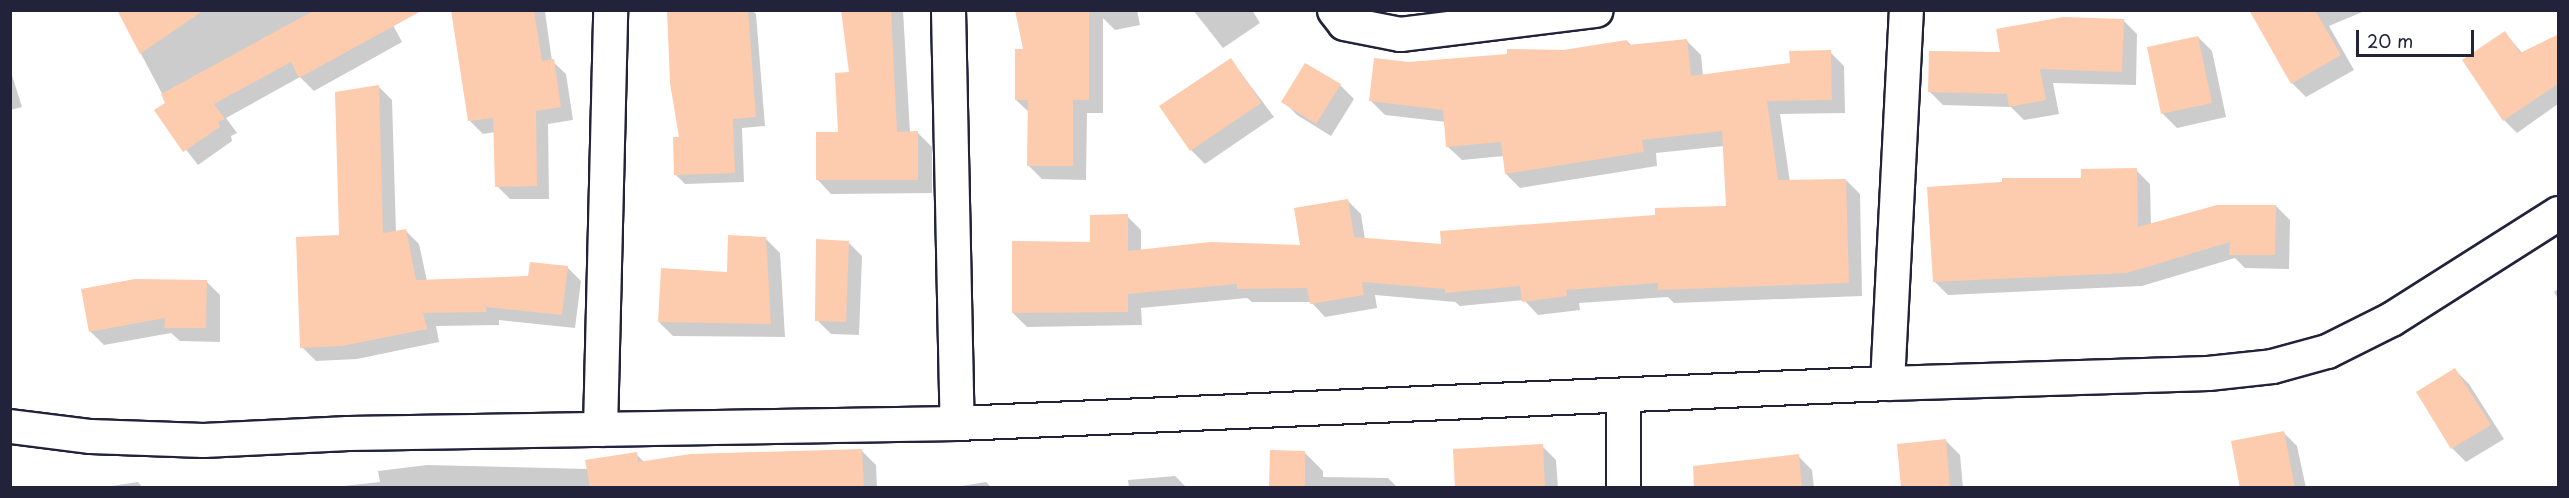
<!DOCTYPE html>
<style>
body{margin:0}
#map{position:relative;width:2569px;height:498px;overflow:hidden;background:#fff;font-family:"Playpen Sans",sans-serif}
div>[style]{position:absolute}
.shadow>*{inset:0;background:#0003}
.building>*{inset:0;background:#fdcbad}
.roads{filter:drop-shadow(2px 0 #22223b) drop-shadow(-2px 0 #22223b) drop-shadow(0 2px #22223b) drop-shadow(0 -2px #22223b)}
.street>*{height:33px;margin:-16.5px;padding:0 16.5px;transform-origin:16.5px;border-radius:16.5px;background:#fff}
.secondary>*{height:33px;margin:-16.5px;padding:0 16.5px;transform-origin:16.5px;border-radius:16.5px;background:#fff}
span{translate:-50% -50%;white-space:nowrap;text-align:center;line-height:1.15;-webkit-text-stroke:5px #fff;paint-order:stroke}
.frame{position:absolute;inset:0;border:12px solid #22223b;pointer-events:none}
.scale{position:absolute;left:2356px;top:30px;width:118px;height:27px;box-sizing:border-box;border:3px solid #22223b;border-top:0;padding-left:8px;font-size:18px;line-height:21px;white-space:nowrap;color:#22223b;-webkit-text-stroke:4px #fff;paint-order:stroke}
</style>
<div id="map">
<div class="shadow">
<i style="clip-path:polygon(137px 10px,385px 10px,402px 42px,314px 91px,300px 77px,226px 118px,237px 133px,231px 136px,232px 141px,198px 165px,156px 111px,167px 103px,122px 18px)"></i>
<i style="clip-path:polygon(456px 10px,545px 12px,552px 61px,566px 74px,573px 120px,548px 124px,549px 199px,510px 199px,497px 186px,495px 132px,483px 134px,470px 121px)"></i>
<i style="clip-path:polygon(668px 10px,752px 10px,756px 14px,765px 126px,742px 128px,744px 182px,685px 184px,675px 174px,680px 139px)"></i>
<i style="clip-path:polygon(842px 10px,903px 10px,910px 133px,918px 133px,932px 147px,932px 193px,831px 194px,817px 179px,840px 133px,850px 73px)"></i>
<i style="clip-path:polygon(1016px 10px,1137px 10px,1140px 25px,1115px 30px,1103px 18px,1103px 113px,1087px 113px,1086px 180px,1042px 179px,1028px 165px,1030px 113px,1016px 100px,1025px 51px)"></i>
<i style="clip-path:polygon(1193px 10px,1252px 10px,1260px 23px,1223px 48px)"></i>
<i style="clip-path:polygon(2250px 10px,2367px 10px,2329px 26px,2354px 70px,2306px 97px,2292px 83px)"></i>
<i style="clip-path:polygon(2123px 20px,2137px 34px,2136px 85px,2053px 83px,2059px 114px,2024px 120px,2011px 107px,1943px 105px,1929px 91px)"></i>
<i style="clip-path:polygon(2505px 33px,2523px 54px,2558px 36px,2558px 104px,2517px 133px,2504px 120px)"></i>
<i style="clip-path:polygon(2198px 37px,2212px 51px,2226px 117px,2177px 128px,2163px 114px)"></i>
<i style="clip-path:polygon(1627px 41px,1632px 46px,1687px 41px,1701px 55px,1703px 76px,1791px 64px,1830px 52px,1844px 66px,1845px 113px,1780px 114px,1790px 182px,1846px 180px,1860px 194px,1862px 296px,1674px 303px,1668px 297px,1579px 303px,1580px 310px,1538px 315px,1524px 300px,1460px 306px,1455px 302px,1375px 295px,1377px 308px,1325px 317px,1311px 302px,1252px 302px,1247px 298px,1141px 308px,1142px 325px,1027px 327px,1013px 313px,1127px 216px,1141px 230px,1141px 251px,1302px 247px,1347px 200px,1361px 214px,1365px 240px,1443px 246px,1728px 207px,1724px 146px,1656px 153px,1657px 166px,1520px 188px,1506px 174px,1504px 156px,1462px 160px,1448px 147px,1446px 122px,1385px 115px,1371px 101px,1409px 63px,1563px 51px)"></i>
<i style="clip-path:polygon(1231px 60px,1274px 117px,1205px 164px,1191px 150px)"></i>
<i style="clip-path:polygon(10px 69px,22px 107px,10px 110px)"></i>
<i style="clip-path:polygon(1340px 85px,1354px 99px,1331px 136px,1297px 115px,1283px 101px)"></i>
<i style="clip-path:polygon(379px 87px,392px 100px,396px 232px,405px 230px,419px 244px,427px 281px,529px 278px,567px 267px,581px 281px,575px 328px,499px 320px,499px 325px,436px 326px,439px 342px,357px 359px,316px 361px,302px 347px,341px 237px)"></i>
<i style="clip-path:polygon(2136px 170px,2150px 184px,2151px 225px,2276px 206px,2290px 220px,2289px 269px,2245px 268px,2235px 258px,2142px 286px,1948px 295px,1934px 281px,2083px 180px)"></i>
<i style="clip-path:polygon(766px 239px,780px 253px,785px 337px,673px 336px,659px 322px,728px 273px)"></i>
<i style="clip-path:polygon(848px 242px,862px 256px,859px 335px,831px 334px,817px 320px)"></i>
<i style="clip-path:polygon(206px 281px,220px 295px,220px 342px,180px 341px,171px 333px,104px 345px,90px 331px)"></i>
<i style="clip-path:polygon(2558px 289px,2558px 299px,2554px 292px)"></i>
<i style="clip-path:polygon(2455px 370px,2469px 384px,2504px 439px,2466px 462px,2452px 448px)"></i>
<i style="clip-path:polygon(2283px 432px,2297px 446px,2306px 488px,2242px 488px)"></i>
<i style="clip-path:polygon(1946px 441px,1960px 455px,1963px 488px,1902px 488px)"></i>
<i style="clip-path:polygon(1542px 446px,1556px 460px,1558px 488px,1457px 488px)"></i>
<i style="clip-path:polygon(861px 450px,876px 465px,877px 488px,325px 488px,380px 482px,378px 471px,427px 465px,588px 469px,636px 454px,645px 463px)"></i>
<i style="clip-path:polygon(1305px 453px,1323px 471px,1323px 477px,1388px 478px,1398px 488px,1271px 488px)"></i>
<i style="clip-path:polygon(1798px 456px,1812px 470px,1814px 488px,1710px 488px)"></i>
<i style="clip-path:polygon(1175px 476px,1187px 488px,1129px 488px,1128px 480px)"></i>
<i style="clip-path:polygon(138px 482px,143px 488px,98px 488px)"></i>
<i style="clip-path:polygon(986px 482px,992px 488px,949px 488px)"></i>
</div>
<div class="building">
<i style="clip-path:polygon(117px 10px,204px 10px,140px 54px)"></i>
<i style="clip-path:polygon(315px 10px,423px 10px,299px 78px,291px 62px,214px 104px,225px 119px,218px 122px,220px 127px,183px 152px,154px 110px,165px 103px,161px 94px)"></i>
<i style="clip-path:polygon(451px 10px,534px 10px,542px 61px,554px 59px,561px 107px,536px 111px,537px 186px,495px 187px,493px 118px,468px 121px)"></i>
<i style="clip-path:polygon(667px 10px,748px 10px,756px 117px,733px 119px,735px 173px,674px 175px,673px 137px,679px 137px,670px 83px)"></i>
<i style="clip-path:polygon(841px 10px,891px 10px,897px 132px,918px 131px,918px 180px,816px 180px,816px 132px,838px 132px,835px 73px,849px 72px)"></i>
<i style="clip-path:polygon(1015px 10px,1089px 10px,1089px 100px,1073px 100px,1073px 166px,1027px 166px,1028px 100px,1015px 100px,1015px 49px,1023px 49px)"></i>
<i style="clip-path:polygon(2249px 10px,2315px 10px,2341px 55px,2291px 84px)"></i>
<i style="clip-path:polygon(2063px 17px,2124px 19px,2122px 72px,2040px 69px,2046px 100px,2009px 107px,2007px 94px,1928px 92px,1929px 51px,2000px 52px,1996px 29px)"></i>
<i style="clip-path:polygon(2505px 31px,2520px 53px,2559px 34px,2559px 83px,2503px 121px,2462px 60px)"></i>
<i style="clip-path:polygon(2198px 36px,2212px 103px,2161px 114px,2147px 47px)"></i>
<i style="clip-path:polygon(1687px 39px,1691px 76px,1790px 63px,1789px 51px,1831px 50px,1832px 100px,1767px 101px,1778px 180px,1846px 179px,1849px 283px,1658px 290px,1658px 283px,1566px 290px,1567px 296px,1522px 302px,1520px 286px,1445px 293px,1445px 289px,1362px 282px,1364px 295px,1310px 304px,1307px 288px,1237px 289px,1237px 284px,1128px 294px,1128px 312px,1012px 313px,1012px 241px,1090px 242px,1090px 215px,1128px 214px,1128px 251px,1210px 242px,1300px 245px,1294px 208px,1348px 199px,1354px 237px,1441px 244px,1440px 231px,1655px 215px,1655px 208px,1726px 206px,1722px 131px,1642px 140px,1644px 152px,1505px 174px,1501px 142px,1446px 147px,1443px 110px,1369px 101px,1374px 58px,1409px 62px,1507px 54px,1507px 49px,1563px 50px,1627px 40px,1628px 45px)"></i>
<i style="clip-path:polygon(1231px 58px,1261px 103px,1190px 151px,1159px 106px)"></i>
<i style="clip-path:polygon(1305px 63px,1341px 84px,1316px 124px,1281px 102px)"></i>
<i style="clip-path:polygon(379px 85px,383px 233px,406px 229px,416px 280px,528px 276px,530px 262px,568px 266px,562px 315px,486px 307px,486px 312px,423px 313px,427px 329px,342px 346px,300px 348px,296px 237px,339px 235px,335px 92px)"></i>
<i style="clip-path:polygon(2137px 168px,2138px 227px,2217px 205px,2276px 205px,2275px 255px,2229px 255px,2230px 242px,2127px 273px,1933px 282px,1927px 187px,2002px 182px,2002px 178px,2081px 178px,2081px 169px)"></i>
<i style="clip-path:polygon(728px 235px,766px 237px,771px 324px,658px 322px,661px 268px,727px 272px)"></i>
<i style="clip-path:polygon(816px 239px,849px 241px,846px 322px,815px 321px)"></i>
<i style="clip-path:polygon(135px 279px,207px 280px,206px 328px,164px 328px,165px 318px,89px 332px,81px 289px)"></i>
<i style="clip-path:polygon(2455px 368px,2491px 425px,2451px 449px,2416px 392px)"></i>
<i style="clip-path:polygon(2284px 431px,2295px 488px,2240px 488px,2231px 441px)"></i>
<i style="clip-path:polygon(1946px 439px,1950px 488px,1901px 488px,1897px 444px)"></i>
<i style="clip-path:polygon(1543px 444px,1545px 488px,1455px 488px,1453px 449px)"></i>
<i style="clip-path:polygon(862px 449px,864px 488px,590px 488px,585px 460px,637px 452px,638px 462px,691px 454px)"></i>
<i style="clip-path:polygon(1270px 450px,1305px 451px,1305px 488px,1269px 488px)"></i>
<i style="clip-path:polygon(1799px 454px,1802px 488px,1694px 488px,1693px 466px)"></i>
</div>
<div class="roads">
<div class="street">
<i style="left:948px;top:10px;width:413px;rotate:88.8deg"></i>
<i style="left:1334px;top:10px;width:16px;rotate:52deg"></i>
<i style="left:1344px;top:23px;width:57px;rotate:11.1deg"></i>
<i style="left:1400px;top:34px;width:197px;rotate:-7deg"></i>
<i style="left:1887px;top:383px;width:373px;rotate:-87.1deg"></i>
<i style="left:1623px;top:396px;width:92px;rotate:90deg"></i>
<i style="left:600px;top:429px;width:419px;rotate:-88.6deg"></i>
</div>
<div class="secondary">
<i style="left:10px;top:426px;width:81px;rotate:7.1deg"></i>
<i style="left:90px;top:436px;width:113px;rotate:2deg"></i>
<i style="left:203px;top:440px;width:145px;rotate:-2.8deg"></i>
<i style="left:348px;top:433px;width:609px;rotate:-0.94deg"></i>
<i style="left:957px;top:423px;width:931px;rotate:-2.46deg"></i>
<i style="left:1887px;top:383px;width:321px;rotate:-1.8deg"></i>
<i style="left:2208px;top:373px;width:64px;rotate:-6.2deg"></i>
<i style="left:2272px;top:366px;width:57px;rotate:-15.3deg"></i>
<i style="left:2327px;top:351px;width:72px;rotate:-26.6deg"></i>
<i style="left:2391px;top:319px;width:198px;rotate:-32.4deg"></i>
</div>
</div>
<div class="frame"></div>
<div class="scale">20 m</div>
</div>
